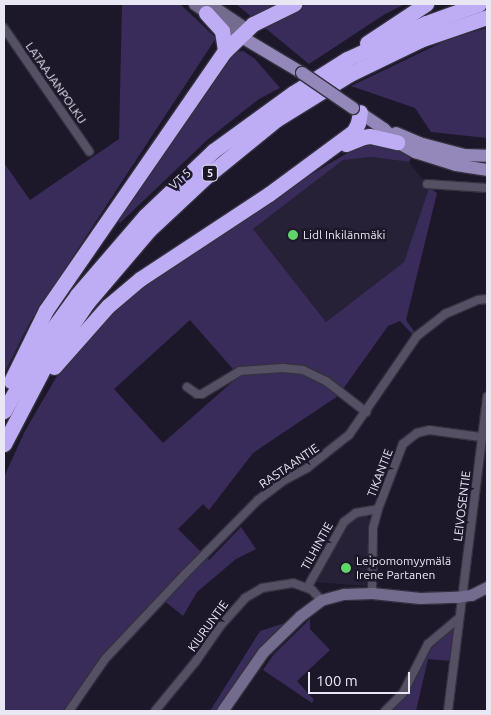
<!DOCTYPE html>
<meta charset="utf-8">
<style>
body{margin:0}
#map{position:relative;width:491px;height:715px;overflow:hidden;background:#1d1829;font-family:Ubuntu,sans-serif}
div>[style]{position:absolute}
.built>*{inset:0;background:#272138}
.green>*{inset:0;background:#392c5a}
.roads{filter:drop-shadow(1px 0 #34313f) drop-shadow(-1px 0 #34313f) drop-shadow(0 1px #34313f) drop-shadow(0 -1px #34313f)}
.street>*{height:8px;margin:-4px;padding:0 4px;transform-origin:4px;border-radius:4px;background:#555064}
.secondary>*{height:11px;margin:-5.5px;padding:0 5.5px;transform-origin:5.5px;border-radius:5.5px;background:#746c8f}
.primary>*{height:12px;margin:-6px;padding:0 6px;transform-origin:6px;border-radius:6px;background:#9488ba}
.highway>*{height:15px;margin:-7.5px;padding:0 7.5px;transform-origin:7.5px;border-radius:7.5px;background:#beadf4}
.bridges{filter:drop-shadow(1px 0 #34313f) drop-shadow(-1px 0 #34313f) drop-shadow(0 1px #34313f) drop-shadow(0 -1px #34313f)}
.primary-bridge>*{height:12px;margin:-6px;padding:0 6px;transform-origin:6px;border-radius:6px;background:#9488ba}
.dots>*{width:14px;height:14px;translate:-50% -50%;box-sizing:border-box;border:2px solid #1d1829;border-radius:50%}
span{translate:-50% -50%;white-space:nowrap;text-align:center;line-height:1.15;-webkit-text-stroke:5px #1d1829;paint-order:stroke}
.shield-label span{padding:1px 4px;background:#1d1829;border:1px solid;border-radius:4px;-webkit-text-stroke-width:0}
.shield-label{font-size:11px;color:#eae7f4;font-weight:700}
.street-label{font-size:12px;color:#eae7f4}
.poi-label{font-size:12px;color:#eae7f4}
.left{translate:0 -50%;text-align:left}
.frame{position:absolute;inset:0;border:5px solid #eae7f4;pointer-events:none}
.scale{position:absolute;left:308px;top:672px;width:102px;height:22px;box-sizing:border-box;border:2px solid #eae7f4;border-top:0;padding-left:6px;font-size:15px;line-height:18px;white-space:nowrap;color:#eae7f4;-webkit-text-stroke:4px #1d1829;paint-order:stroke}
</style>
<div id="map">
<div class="built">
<i style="clip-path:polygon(372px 157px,409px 162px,429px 188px,404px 262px,326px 322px,253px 229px,343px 160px)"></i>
<i style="clip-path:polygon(365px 515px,371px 519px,367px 537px,367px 586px,316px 582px,343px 531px,354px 520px)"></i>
</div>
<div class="green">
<i style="clip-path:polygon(122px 4px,180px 4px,216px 38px,30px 322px,4px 374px,4px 163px,30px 200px,119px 139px)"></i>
<i style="clip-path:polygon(236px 4px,405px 4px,385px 14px,309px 64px)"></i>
<i style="clip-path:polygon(487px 28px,487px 138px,431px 132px,415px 108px,351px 86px,449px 39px)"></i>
<i style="clip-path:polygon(243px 51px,255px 59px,280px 88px,259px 99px,207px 140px,120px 223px,117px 220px,230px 56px,235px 52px)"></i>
<i style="clip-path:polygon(evenodd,364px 143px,390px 146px,411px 158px,409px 162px,372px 157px,343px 160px,253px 229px,326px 322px,404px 262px,429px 188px,437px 193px,406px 320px,414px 331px,412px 334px,400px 321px,388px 326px,338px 396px,253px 453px,209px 510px,203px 504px,178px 529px,209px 560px,241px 527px,256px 549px,236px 559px,197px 592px,183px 616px,167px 603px,157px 598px,113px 645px,63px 711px,4px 711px,4px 477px,25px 431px,57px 376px,101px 322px,149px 280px,312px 174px,364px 143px,190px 320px,239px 376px,163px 443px,114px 389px,190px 320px)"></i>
<i style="clip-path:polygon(310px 619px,310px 629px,330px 650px,297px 681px,314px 700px,312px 703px,263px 670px,274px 654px)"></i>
<i style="clip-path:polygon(285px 623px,218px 711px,210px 711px,260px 631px)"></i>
<i style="clip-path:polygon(451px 629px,454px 629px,450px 661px,428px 659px,416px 711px,393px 711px,408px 693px,425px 655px)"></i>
</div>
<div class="roads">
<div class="street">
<i style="left:4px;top:28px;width:150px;rotate:55.4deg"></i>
<i style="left:427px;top:184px;width:60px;rotate:3.8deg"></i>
<i style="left:187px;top:387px;width:12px;rotate:35deg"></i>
<i style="left:197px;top:394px;width:5px"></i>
<i style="left:202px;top:394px;width:44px;rotate:-31.2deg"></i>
<i style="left:240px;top:371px;width:43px;rotate:-4deg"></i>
<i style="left:283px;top:368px;width:20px;rotate:6deg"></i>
<i style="left:303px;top:370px;width:25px;rotate:26deg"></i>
<i style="left:326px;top:381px;width:51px;rotate:37.8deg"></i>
<i style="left:307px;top:588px;width:76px;rotate:-60.7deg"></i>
<i style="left:344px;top:522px;width:15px;rotate:-37deg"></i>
<i style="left:356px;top:513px;width:22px;rotate:-10deg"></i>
<i style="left:372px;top:593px;width:65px;rotate:-89.1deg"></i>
<i style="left:373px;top:528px;width:20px;rotate:-75deg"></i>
<i style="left:378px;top:509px;width:70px;rotate:-69deg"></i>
<i style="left:403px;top:444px;width:18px;rotate:-38deg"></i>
<i style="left:417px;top:433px;width:12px;rotate:-14deg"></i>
<i style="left:429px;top:430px;width:52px;rotate:7.7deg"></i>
<i style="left:69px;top:711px;width:63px;rotate:-55.3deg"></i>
<i style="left:105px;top:659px;width:117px;rotate:-46.7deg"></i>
<i style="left:185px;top:574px;width:104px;rotate:-45.4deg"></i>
<i style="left:258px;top:500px;width:31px;rotate:-37deg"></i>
<i style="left:283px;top:481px;width:27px;rotate:-28deg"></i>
<i style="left:307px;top:468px;width:53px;rotate:-38.2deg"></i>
<i style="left:349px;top:435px;width:120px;rotate:-55.5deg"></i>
<i style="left:417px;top:336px;width:36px;rotate:-38deg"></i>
<i style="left:445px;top:314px;width:36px;rotate:-23deg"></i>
<i style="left:478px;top:300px;width:9px;rotate:-6deg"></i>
<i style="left:155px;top:711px;width:65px;rotate:-50.6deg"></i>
<i style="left:196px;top:661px;width:44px;rotate:-55.2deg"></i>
<i style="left:221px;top:625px;width:36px;rotate:-48deg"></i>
<i style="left:245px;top:598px;width:20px;rotate:-30deg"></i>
<i style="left:262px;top:588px;width:31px;rotate:-9deg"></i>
<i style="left:293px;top:583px;width:20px;rotate:20deg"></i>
<i style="left:312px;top:590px;width:13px;rotate:48deg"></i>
<i style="left:385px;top:711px;width:25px;rotate:-45deg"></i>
<i style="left:403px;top:693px;width:55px;rotate:-63deg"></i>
<i style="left:428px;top:644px;width:39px;rotate:-40deg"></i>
<i style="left:448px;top:711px;width:317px;rotate:-82.9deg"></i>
</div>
<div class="secondary">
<i style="left:194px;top:4px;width:56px;rotate:34.8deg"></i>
<i style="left:210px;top:4px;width:45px;rotate:34deg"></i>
<i style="left:222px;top:711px;width:72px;rotate:-55.2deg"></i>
<i style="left:263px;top:652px;width:52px;rotate:-44.2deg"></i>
<i style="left:300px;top:616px;width:26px;rotate:-37deg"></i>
<i style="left:321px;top:600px;width:24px;rotate:-15deg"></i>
<i style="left:344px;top:594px;width:28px;rotate:-2deg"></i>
<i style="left:372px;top:593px;width:48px;rotate:5.9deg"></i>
<i style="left:420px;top:598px;width:36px;rotate:-2deg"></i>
<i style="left:456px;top:597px;width:15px;rotate:-8deg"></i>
<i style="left:471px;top:595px;width:18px;rotate:-27deg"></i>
</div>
<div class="primary">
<i style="left:240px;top:36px;width:72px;rotate:30.8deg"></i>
<i style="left:353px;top:108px;width:37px;rotate:34deg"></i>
<i style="left:384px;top:129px;width:18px;rotate:45deg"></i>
<i style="left:397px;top:142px;width:21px;rotate:29deg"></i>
<i style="left:415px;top:152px;width:43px;rotate:17.6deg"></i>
<i style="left:456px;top:165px;width:31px;rotate:9deg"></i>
<i style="left:396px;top:133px;width:25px;rotate:23deg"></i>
<i style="left:419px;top:143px;width:47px;rotate:14.9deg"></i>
<i style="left:464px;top:155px;width:23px;rotate:2deg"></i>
</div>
<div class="highway">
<i style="left:206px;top:13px;width:24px;rotate:48deg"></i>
<i style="left:222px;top:31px;width:20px;rotate:81deg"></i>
<i style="left:367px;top:43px;width:71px;rotate:-33.5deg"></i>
<i style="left:346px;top:144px;width:18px;rotate:-22deg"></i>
<i style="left:363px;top:137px;width:7px;rotate:-8deg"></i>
<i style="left:370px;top:136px;width:28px;rotate:13deg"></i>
<i style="left:54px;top:367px;width:81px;rotate:-48.5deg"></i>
<i style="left:108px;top:306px;width:42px;rotate:-40.2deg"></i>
<i style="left:140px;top:279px;width:154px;rotate:-33.4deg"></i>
<i style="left:269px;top:194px;width:106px;rotate:-36.5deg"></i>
<i style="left:354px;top:131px;width:9px;rotate:-63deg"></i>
<i style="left:358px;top:123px;width:11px;rotate:-80deg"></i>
<i style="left:11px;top:381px;width:79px;rotate:-63.8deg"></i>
<i style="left:46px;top:310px;width:315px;rotate:-55.4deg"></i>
<i style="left:225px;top:51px;width:39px;rotate:-44deg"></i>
<i style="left:253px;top:24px;width:46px;rotate:-26deg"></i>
<i style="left:4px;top:411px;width:84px;rotate:-60.1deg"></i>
<i style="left:46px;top:338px;width:53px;rotate:-54.2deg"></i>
<i style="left:77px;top:295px;width:104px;rotate:-49.3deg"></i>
<i style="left:145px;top:216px;width:94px;rotate:-43.7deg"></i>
<i style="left:213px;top:151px;width:99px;rotate:-35.9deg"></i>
<i style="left:293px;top:93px;width:64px;rotate:-32.2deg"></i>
<i style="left:347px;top:59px;width:87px;rotate:-24.5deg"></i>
<i style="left:426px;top:23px;width:56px;rotate:-19.7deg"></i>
<i style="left:4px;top:444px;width:95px;rotate:-62.4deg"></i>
<i style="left:48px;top:360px;width:69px;rotate:-55.6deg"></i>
<i style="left:87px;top:303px;width:96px;rotate:-49.7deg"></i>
<i style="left:149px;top:230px;width:79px;rotate:-43deg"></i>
<i style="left:207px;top:176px;width:90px;rotate:-39.2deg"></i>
<i style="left:277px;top:119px;width:86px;rotate:-31.7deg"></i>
<i style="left:350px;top:74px;width:78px;rotate:-25.9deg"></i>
<i style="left:420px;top:40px;width:71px;rotate:-18.9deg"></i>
</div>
</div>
<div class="bridges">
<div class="primary-bridge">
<i style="left:302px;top:73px;width:62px;rotate:34.5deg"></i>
</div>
</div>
<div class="dots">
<i style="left:293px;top:235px;background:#61d56a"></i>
<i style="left:346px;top:568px;background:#61d56a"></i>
</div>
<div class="shield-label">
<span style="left:210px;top:173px">5</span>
</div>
<div class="street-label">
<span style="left:56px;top:83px;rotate:55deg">LATAAJANPOLKU</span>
<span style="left:180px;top:179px;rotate:-42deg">VT 5</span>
<span style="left:289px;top:466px;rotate:-34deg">RASTAANTIE</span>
<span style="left:380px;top:473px;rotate:-69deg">TIKANTIE</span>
<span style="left:462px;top:506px;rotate:-83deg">LEIVOSENTIE</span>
<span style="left:317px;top:546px;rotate:-61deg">TILHINTIE</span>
<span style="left:208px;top:626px;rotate:-54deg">KIURUNTIE</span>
</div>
<div class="poi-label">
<span class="left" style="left:303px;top:235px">Lidl Inkilänmäki</span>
<span class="left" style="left:356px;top:568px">Leipomomyymälä<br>Irene Partanen</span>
</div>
<div class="frame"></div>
<div class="scale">100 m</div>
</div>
